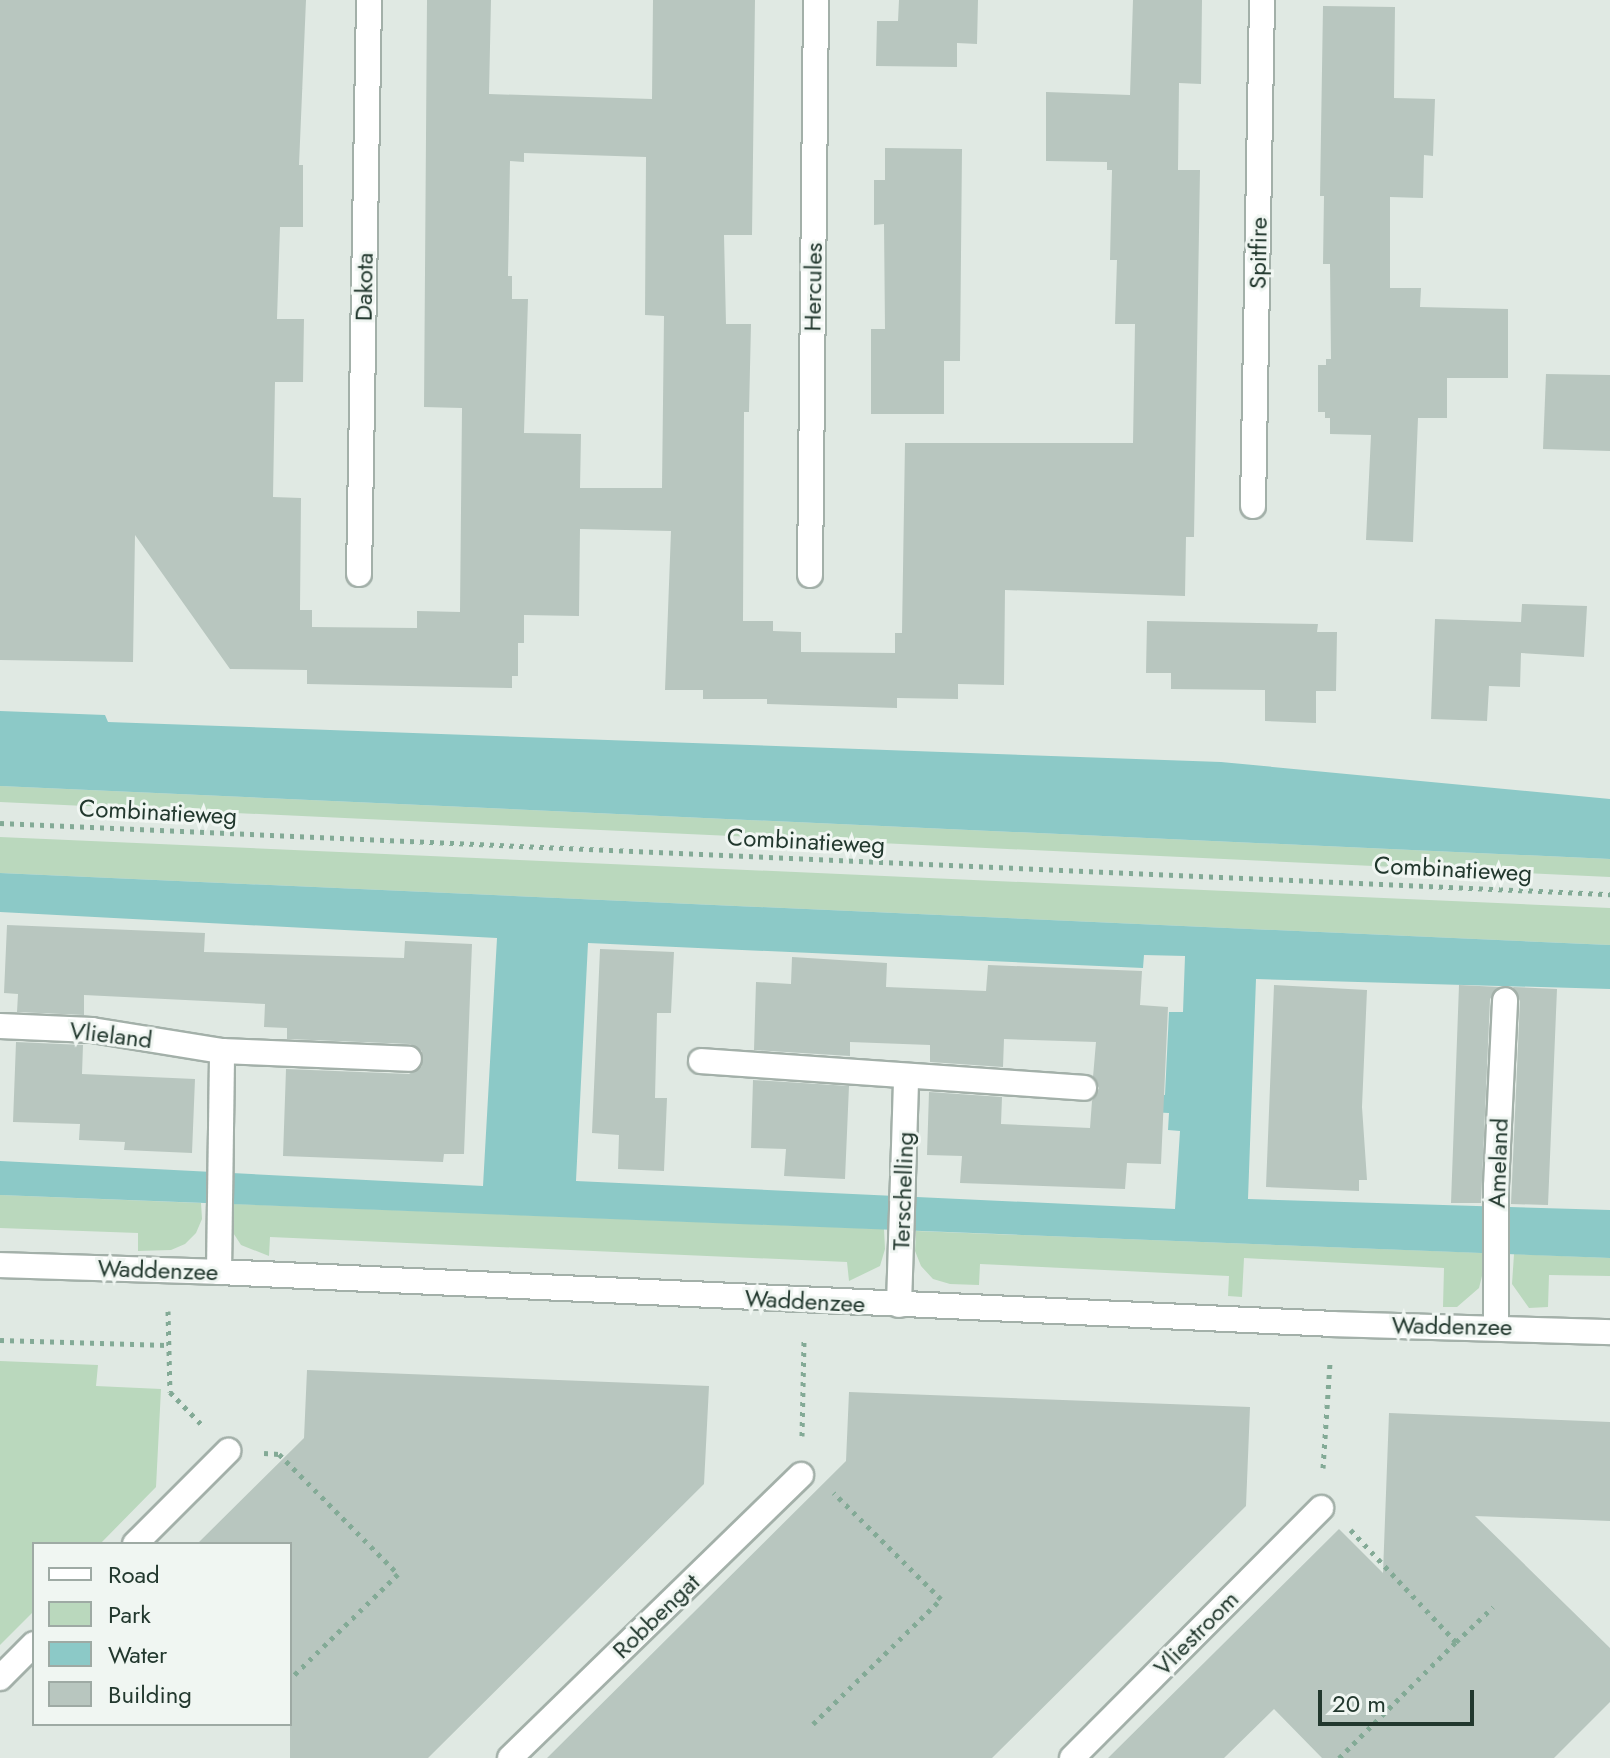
<!DOCTYPE html>
<style>
body{margin:0}
#map{position:relative;width:1610px;height:1758px;overflow:hidden;background:#e0e9e3;font-family:Jost,sans-serif}
div>[style]{position:absolute}
.green>*{inset:0;background:#bad8bd}
.water>*{inset:0;background:#8cc9c7}
.building>*{inset:0;background:#b8c6bf}
.path>*{height:5px;margin-top:-2.5px;transform-origin:0;background:repeating-linear-gradient(90deg,#83aa96 0 4px,transparent 0 10px)}
.roads{filter:drop-shadow(2px 0 #a3b0a9) drop-shadow(-2px 0 #a3b0a9) drop-shadow(0 2px #a3b0a9) drop-shadow(0 -2px #a3b0a9)}
.service>*{height:24px;margin:-12px;padding:0 12px;transform-origin:12px;border-radius:12px;background:#fff}
.minor>*{height:24px;margin:-12px;padding:0 12px;transform-origin:12px;border-radius:12px;background:#fff}
span{translate:-50% -50%;white-space:nowrap;text-align:center;line-height:1.15;-webkit-text-stroke:6px #f0f6f2;paint-order:stroke}
.street-label{font-size:24px;color:#22382e}
.legend{position:absolute;left:32px;top:1542px;width:260px;height:184px;box-sizing:border-box;background:#f0f6f2;border:2px solid #9eaaa4;margin:0;padding:10px 14px;list-style:none;font-size:24px;color:#22382e}
.legend li{display:flex;align-items:center;gap:16px;height:40px}
.legend b{width:40px;border:2px solid #9eaaa4}
.scale{position:absolute;left:1318px;top:1690px;width:156px;height:36px;box-sizing:border-box;border:4px solid #22382e;border-top:0;padding-left:10px;font-size:24px;line-height:28px;white-space:nowrap;color:#22382e;-webkit-text-stroke:6px #f0f6f2;paint-order:stroke}
</style>
<div id="map">
<div class="green">
<i style="clip-path:polygon(0 786px,1610px 859px,1610px 877px,0 802px)"></i>
<i style="clip-path:polygon(0 837px,1610px 908px,1610px 945px,0 873px)"></i>
<i style="clip-path:polygon(0 1195px,201px 1203px,202px 1219px,196px 1233px,185px 1244px,171px 1250px,138px 1251px,138px 1233px,0 1228px)"></i>
<i style="clip-path:polygon(234px 1204px,884px 1229px,885px 1249px,880px 1266px,849px 1281px,847px 1262px,270px 1237px,269px 1256px,241px 1245px,230px 1228px)"></i>
<i style="clip-path:polygon(916px 1231px,1484px 1253px,1483px 1272px,1479px 1288px,1457px 1307px,1443px 1307px,1444px 1268px,1244px 1258px,1242px 1297px,1228px 1296px,1229px 1276px,980px 1264px,979px 1285px,950px 1284px,933px 1279px,921px 1266px,915px 1251px)"></i>
<i style="clip-path:polygon(1514px 1254px,1610px 1258px,1610px 1276px,1549px 1275px,1548px 1307px,1529px 1308px,1512px 1284px)"></i>
<i style="clip-path:polygon(0 1361px,98px 1365px,96px 1386px,161px 1389px,156px 1487px,100px 1544px,34px 1544px,34px 1611px,0 1645px)"></i>
</div>
<div class="water">
<i style="clip-path:polygon(0 711px,105px 715px,108px 722px,1221px 762px,1610px 799px,1610px 859px,0 786px)"></i>
<i style="clip-path:polygon(evenodd,0 873px,1610px 945px,1610px 989px,1256px 979px,1248px 1199px,1610px 1210px,1610px 1258px,0 1195px,0 1161px,483px 1186px,497px 938px,0 912px,0 873px,588px 943px,1143px 968px,1144px 955px,1185px 956px,1183px 1012px,1169px 1012px,1165px 1095px,1127px 1093px,1125px 1111px,1169px 1113px,1168px 1130px,1180px 1131px,1175px 1209px,576px 1181px,588px 943px)"></i>
</div>
<div class="building">
<i style="clip-path:polygon(evenodd,0 0,306px 0,299px 165px,303px 165px,303px 227px,280px 227px,277px 319px,304px 319px,303px 382px,275px 382px,273px 497px,301px 498px,300px 610px,312px 610px,312px 627px,417px 628px,417px 611px,460px 612px,462px 408px,424px 407px,427px 0,491px 0,489px 94px,652px 99px,653px 0,755px 0,752px 235px,724px 235px,726px 324px,751px 324px,749px 412px,744px 412px,743px 621px,773px 621px,773px 631px,801px 632px,801px 652px,895px 653px,895px 633px,902px 633px,905px 443px,1133px 443px,1135px 324px,1115px 324px,1117px 260px,1110px 260px,1112px 170px,1107px 170px,1107px 162px,1046px 161px,1046px 92px,1130px 95px,1133px 0,1202px 0,1201px 84px,1179px 83px,1178px 170px,1200px 170px,1194px 537px,1186px 537px,1185px 596px,1005px 590px,1004px 685px,958px 684px,958px 699px,897px 698px,897px 708px,767px 704px,767px 699px,703px 699px,703px 690px,665px 690px,671px 531px,580px 529px,579px 616px,524px 615px,524px 643px,518px 643px,518px 676px,512px 676px,512px 688px,307px 684px,307px 670px,230px 669px,135px 535px,133px 662px,0 660px,0 0,524px 153px,646px 157px,645px 315px,664px 316px,662px 488px,580px 488px,581px 434px,524px 433px,528px 299px,512px 299px,512px 276px,508px 276px,510px 161px,524px 162px,524px 153px)"></i>
<i style="clip-path:polygon(899px 0,978px 0,977px 44px,957px 43px,957px 67px,876px 66px,877px 21px,898px 21px)"></i>
<i style="clip-path:polygon(1323px 6px,1395px 7px,1394px 98px,1435px 99px,1433px 156px,1424px 155px,1423px 198px,1390px 197px,1390px 288px,1421px 288px,1420px 307px,1508px 309px,1508px 378px,1447px 378px,1447px 418px,1418px 418px,1413px 542px,1366px 540px,1371px 435px,1330px 434px,1330px 418px,1325px 418px,1325px 412px,1318px 412px,1318px 365px,1326px 365px,1326px 359px,1331px 359px,1330px 264px,1323px 264px,1324px 196px,1320px 196px)"></i>
<i style="clip-path:polygon(885px 148px,962px 149px,960px 361px,944px 361px,944px 414px,871px 414px,871px 329px,885px 329px,884px 224px,874px 225px,874px 180px,885px 180px)"></i>
<i style="clip-path:polygon(1546px 374px,1610px 375px,1610px 451px,1543px 449px)"></i>
<i style="clip-path:polygon(1522px 604px,1587px 606px,1584px 657px,1521px 653px,1520px 687px,1489px 686px,1487px 721px,1431px 719px,1435px 619px,1521px 622px)"></i>
<i style="clip-path:polygon(1147px 621px,1318px 624px,1317px 632px,1337px 632px,1336px 691px,1316px 691px,1316px 723px,1265px 721px,1265px 690px,1171px 689px,1171px 673px,1146px 673px)"></i>
<i style="clip-path:polygon(7px 925px,205px 933px,204px 952px,404px 958px,405px 941px,472px 944px,464px 1154px,444px 1154px,443px 1162px,283px 1156px,286px 1069px,409px 1074px,422px 1066px,422px 1051px,410px 1044px,287px 1039px,287px 1028px,264px 1027px,265px 1004px,84px 995px,84px 1015px,17px 1012px,18px 994px,4px 993px)"></i>
<i style="clip-path:polygon(600px 949px,674px 952px,671px 1013px,657px 1013px,655px 1098px,667px 1098px,664px 1171px,618px 1169px,619px 1135px,592px 1133px)"></i>
<i style="clip-path:polygon(792px 957px,887px 963px,886px 987px,986px 991px,988px 965px,1142px 971px,1140px 1005px,1168px 1007px,1161px 1164px,1127px 1163px,1125px 1189px,960px 1183px,962px 1156px,927px 1155px,929px 1092px,1002px 1097px,1001px 1124px,1090px 1128px,1092px 1101px,1099px 1088px,1093px 1077px,1096px 1042px,1004px 1039px,1003px 1067px,930px 1062px,930px 1045px,850px 1042px,850px 1056px,754px 1050px,756px 982px,791px 984px)"></i>
<i style="clip-path:polygon(1274px 985px,1367px 990px,1362px 1107px,1367px 1180px,1359px 1180px,1359px 1191px,1266px 1187px)"></i>
<i style="clip-path:polygon(1459px 985px,1499px 987px,1490px 999px,1481px 1203px,1451px 1203px)"></i>
<i style="clip-path:polygon(1513px 987px,1557px 989px,1548px 1205px,1511px 1204px,1520px 1001px)"></i>
<i style="clip-path:polygon(16px 1042px,83px 1045px,82px 1074px,195px 1079px,192px 1153px,124px 1150px,125px 1142px,79px 1140px,80px 1124px,13px 1122px)"></i>
<i style="clip-path:polygon(753px 1080px,849px 1086px,845px 1179px,784px 1176px,786px 1149px,751px 1148px)"></i>
<i style="clip-path:polygon(307px 1370px,709px 1386px,704px 1484px,428px 1758px,290px 1758px,290px 1544px,197px 1544px,304px 1438px)"></i>
<i style="clip-path:polygon(849px 1392px,1250px 1407px,1246px 1506px,992px 1758px,547px 1758px,846px 1461px)"></i>
<i style="clip-path:polygon(1389px 1413px,1610px 1422px,1610px 1521px,1475px 1516px,1610px 1648px,1610px 1702px,1554px 1758px,1322px 1758px,1274px 1709px,1224px 1758px,1108px 1758px,1339px 1529px,1383px 1573px)"></i>
</div>
<div class="path">
<i style="left:0;top:823px;width:1612px;rotate:2.53deg"></i>
<i style="left:168px;top:1311px;width:81px;rotate:88.6deg"></i>
<i style="left:170px;top:1392px;width:45px;rotate:45.9deg"></i>
<i style="left:0;top:1340px;width:167px;rotate:1.7deg"></i>
<i style="left:802px;top:1436px;width:98px;rotate:-88.8deg"></i>
<i style="left:264px;top:1453px;width:15px;rotate:4deg"></i>
<i style="left:279px;top:1454px;width:169px;rotate:45.2deg"></i>
<i style="left:398px;top:1574px;width:151px;rotate:135.8deg"></i>
<i style="left:1323px;top:1468px;width:106px;rotate:-86.2deg"></i>
<i style="left:1456px;top:1642px;width:51px;rotate:-43.4deg"></i>
<i style="left:813px;top:1724px;width:179px;rotate:-44.3deg"></i>
<i style="left:941px;top:1599px;width:151px;rotate:-135.3deg"></i>
<i style="left:1339px;top:1758px;width:165px;rotate:-44.8deg"></i>
<i style="left:1456px;top:1642px;width:154px;rotate:-133.2deg"></i>
</div>
<div class="roads">
<div class="service">
<i style="left:0;top:1026px;width:92px;rotate:2.5deg"></i>
<i style="left:92px;top:1030px;width:132px;rotate:9.2deg"></i>
<i style="left:222px;top:1051px;width:187px;rotate:2.4deg"></i>
</div>
<div class="minor">
<i style="left:1253px;top:506px;width:506px;rotate:-88.98deg"></i>
<i style="left:359px;top:574px;width:574px;rotate:-89deg"></i>
<i style="left:810px;top:575px;width:575px;rotate:-89.4deg"></i>
<i style="left:701px;top:1061px;width:384px;rotate:4deg"></i>
<i style="left:0;top:1265px;width:219px;rotate:1.8deg"></i>
<i style="left:219px;top:1272px;width:1115px;rotate:2.67deg"></i>
<i style="left:1333px;top:1324px;width:277px;rotate:1.7deg"></i>
<i style="left:219px;top:1272px;width:221px;rotate:-89.2deg"></i>
<i style="left:899px;top:1305px;width:227px;rotate:-88.2deg"></i>
<i style="left:1496px;top:1327px;width:141px;rotate:-90deg"></i>
<i style="left:1496px;top:1186px;width:186px;rotate:-87.2deg"></i>
<i style="left:135px;top:1544px;width:132px;rotate:-45deg"></i>
<i style="left:0;top:1678px;width:48px;rotate:-45deg"></i>
<i style="left:510px;top:1758px;width:406px;rotate:-44.2deg"></i>
<i style="left:1072px;top:1758px;width:353px;rotate:-45.1deg"></i>
</div>
</div>
<div class="street-label">
<span style="left:1258px;top:253px;rotate:-89deg">Spitfire</span>
<span style="left:364px;top:287px;rotate:-89deg">Dakota</span>
<span style="left:813px;top:287px;rotate:-89deg">Hercules</span>
<span style="left:158px;top:812px;rotate:3deg">Combinatieweg</span>
<span style="left:806px;top:841px;rotate:3deg">Combinatieweg</span>
<span style="left:1453px;top:869px;rotate:3deg">Combinatieweg</span>
<span style="left:111px;top:1035px;rotate:7deg">Vlieland</span>
<span style="left:1498px;top:1163px;rotate:-88deg">Ameland</span>
<span style="left:903px;top:1191px;rotate:-88deg">Terschelling</span>
<span style="left:158px;top:1270px;rotate:2deg">Waddenzee</span>
<span style="left:805px;top:1301px;rotate:3deg">Waddenzee</span>
<span style="left:1452px;top:1326px;rotate:1deg">Waddenzee</span>
<span style="left:656px;top:1616px;rotate:-44deg">Robbengat</span>
<span style="left:1196px;top:1633px;rotate:-45deg">Vliestroom</span>
</div>
<ul class="legend">
<li><b style="height:10px;background:#fff"></b>Road</li>
<li><b style="height:22px;background:#bad8bd"></b>Park</li>
<li><b style="height:22px;background:#8cc9c7"></b>Water</li>
<li><b style="height:22px;background:#b8c6bf"></b>Building</li>
</ul>
<div class="scale">20 m</div>
</div>
